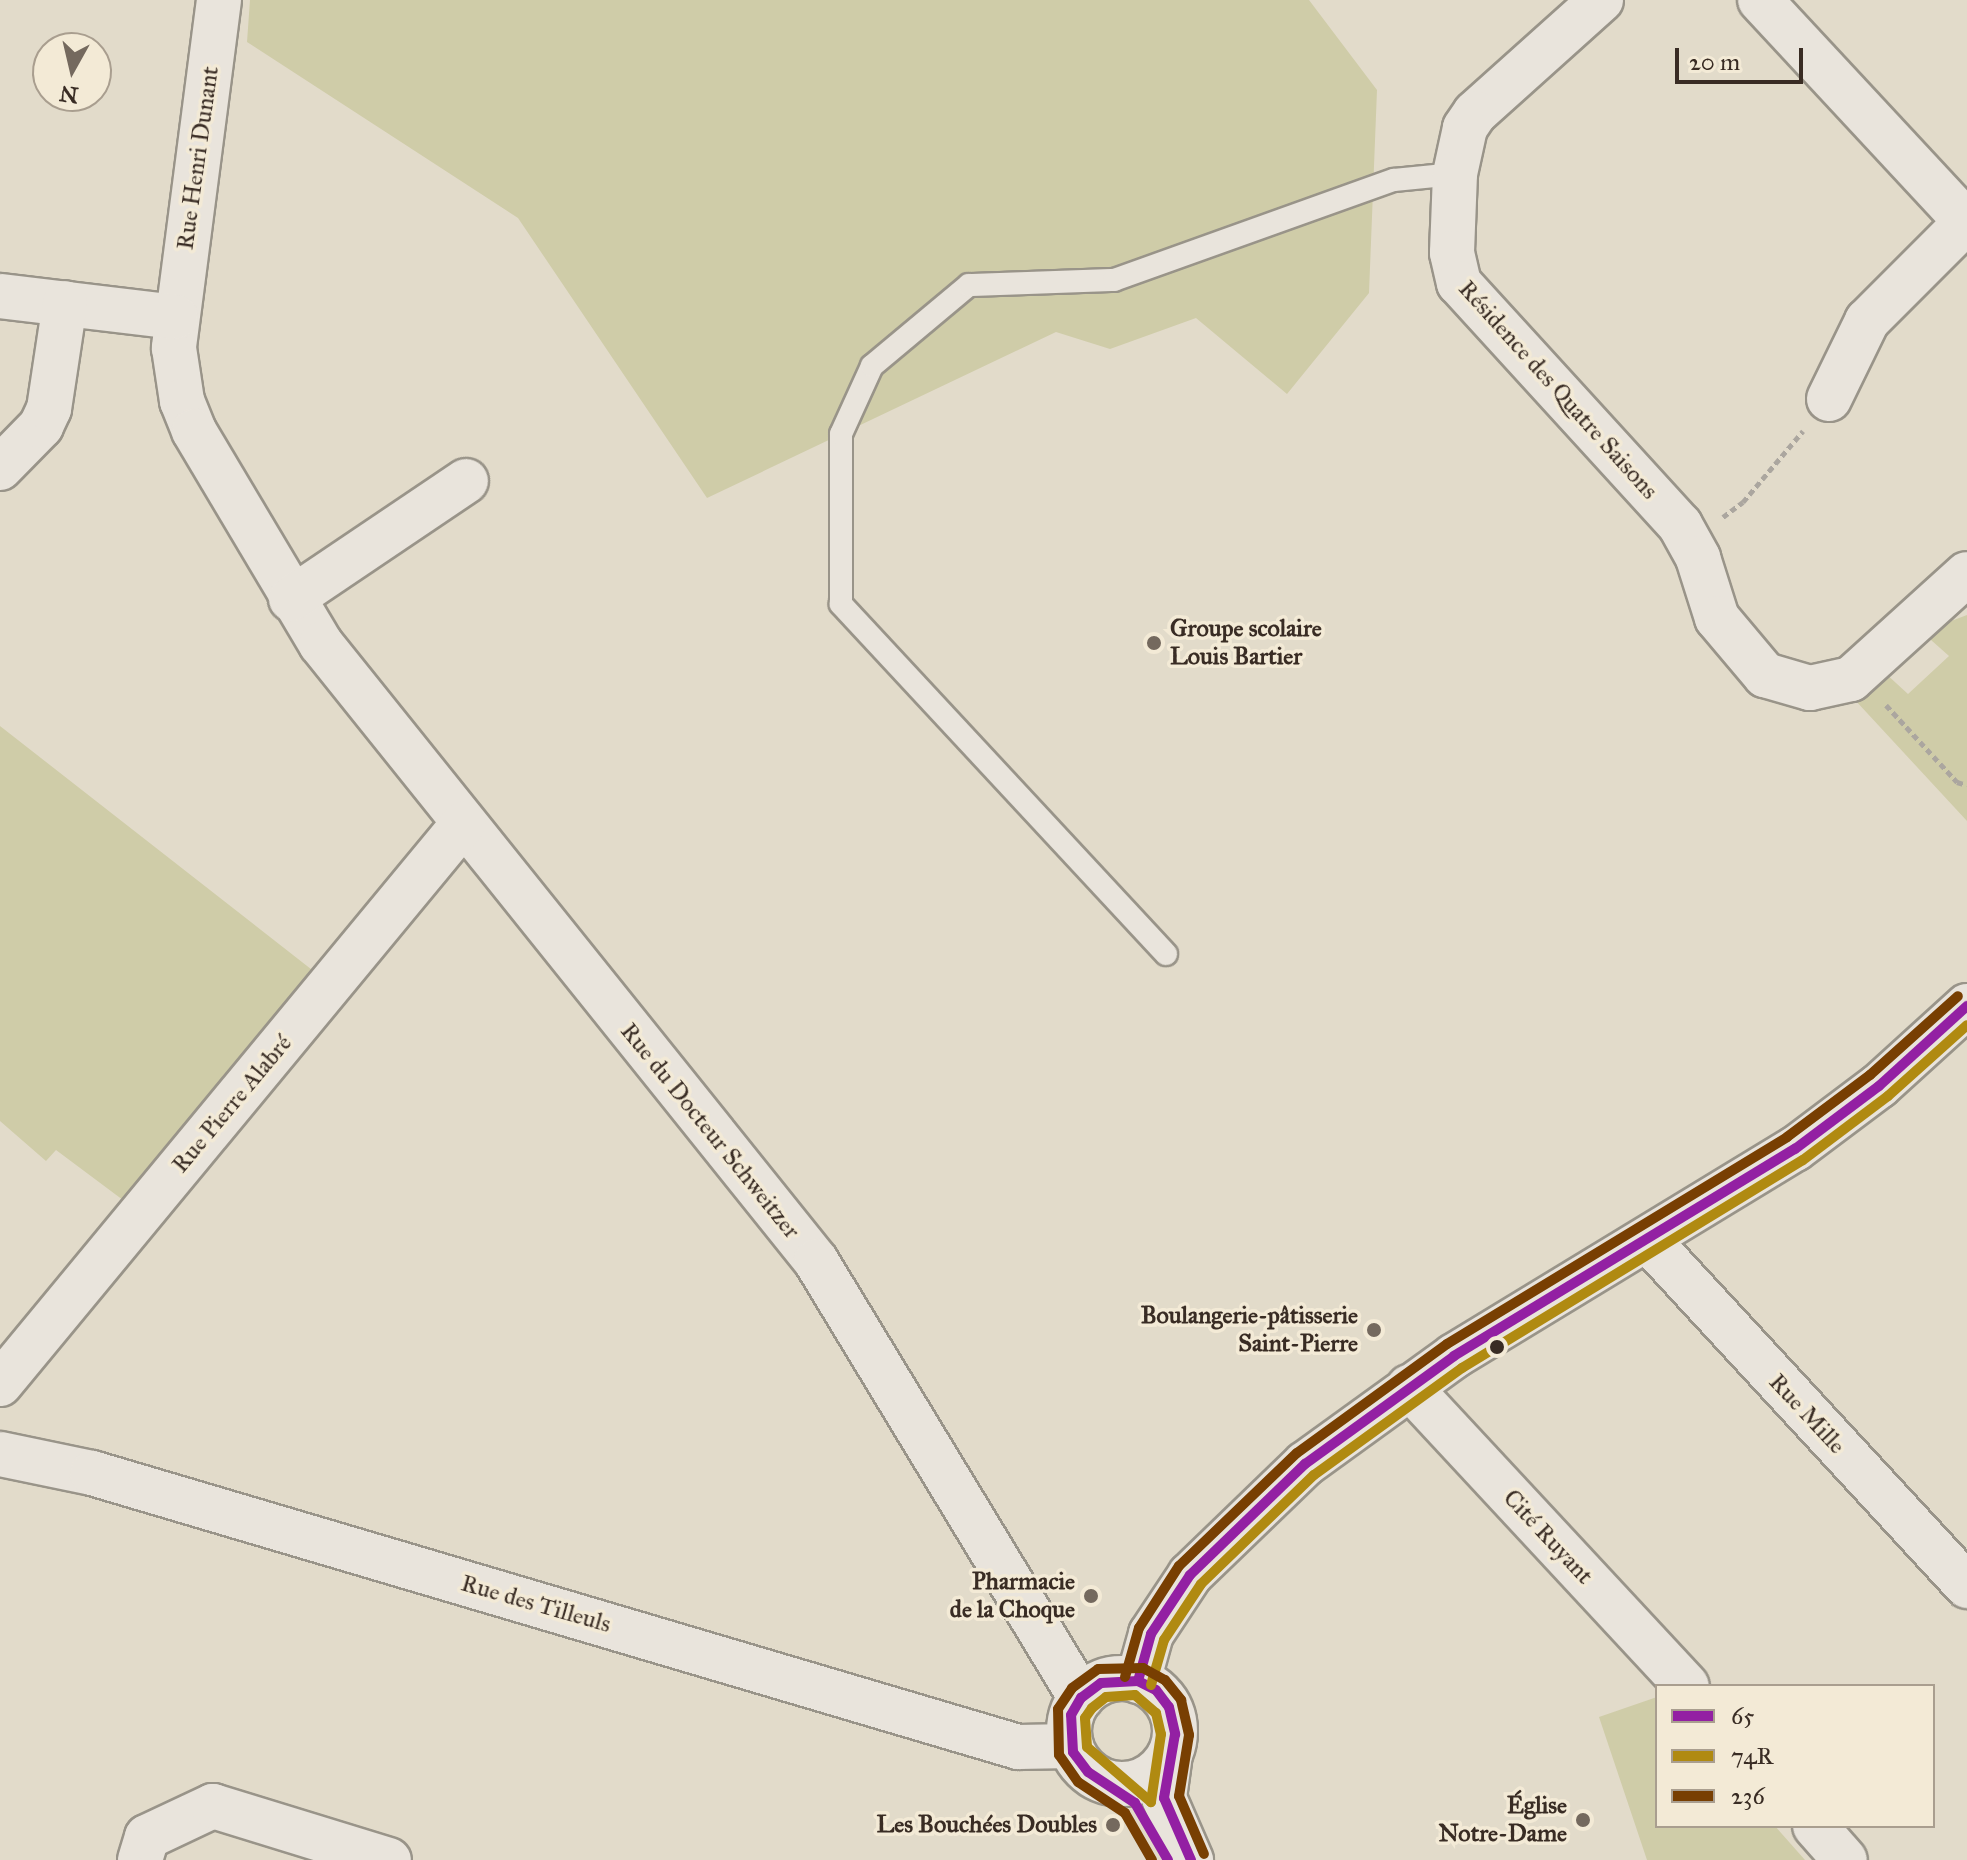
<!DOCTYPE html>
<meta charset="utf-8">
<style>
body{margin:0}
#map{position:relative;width:1967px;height:1860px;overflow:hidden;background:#e2dbca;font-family:"IM FELL Great Primer",serif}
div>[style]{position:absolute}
.green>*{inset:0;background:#cfcca8}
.path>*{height:5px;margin-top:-2.5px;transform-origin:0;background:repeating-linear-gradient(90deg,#aba69f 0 6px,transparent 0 10px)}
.roads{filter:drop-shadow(2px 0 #999489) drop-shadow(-2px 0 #999489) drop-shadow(0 2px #999489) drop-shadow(0 -2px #999489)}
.lane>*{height:22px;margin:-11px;padding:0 11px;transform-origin:11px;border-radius:11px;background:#e9e4dc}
.street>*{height:44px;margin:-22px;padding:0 22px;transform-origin:22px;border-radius:22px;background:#e9e4dc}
.secondary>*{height:44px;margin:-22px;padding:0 22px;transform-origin:22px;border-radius:22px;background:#e9e4dc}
.secondary>.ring{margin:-22px;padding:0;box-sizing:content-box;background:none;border:44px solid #e9e4dc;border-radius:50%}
.bus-1>*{height:10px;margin:-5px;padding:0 5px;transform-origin:5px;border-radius:5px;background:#9320a3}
.bus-2>*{height:10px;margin:-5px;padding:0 5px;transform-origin:5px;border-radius:5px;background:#b08a11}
.bus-3>*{height:10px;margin:-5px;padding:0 5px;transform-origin:5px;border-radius:5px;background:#783f02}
.dots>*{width:22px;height:22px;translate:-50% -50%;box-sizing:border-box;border:4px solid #f3ead6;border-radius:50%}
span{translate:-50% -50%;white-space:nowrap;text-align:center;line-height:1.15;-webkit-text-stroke:7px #f3ead6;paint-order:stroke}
.street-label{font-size:24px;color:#392c24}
.poi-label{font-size:24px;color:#392c24;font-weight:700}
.left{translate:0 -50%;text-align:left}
.right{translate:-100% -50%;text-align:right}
.legend{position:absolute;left:1655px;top:1684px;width:280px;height:144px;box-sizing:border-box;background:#f3ead6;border:2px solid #a99e8f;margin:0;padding:10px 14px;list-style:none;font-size:24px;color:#392c24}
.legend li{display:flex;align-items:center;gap:16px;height:40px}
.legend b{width:40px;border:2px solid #a99e8f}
.north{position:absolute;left:32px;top:32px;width:80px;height:80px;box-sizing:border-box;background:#f3ead6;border:2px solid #a99e8f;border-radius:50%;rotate:188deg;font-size:22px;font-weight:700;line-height:32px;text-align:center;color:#392c24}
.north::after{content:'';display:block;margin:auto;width:28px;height:36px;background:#74695e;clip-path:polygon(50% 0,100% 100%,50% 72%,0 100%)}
.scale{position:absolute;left:1675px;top:48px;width:128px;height:36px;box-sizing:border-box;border:4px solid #392c24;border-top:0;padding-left:10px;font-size:24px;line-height:28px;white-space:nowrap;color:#392c24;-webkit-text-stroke:6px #f3ead6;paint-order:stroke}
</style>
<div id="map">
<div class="green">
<i style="clip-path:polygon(250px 0,1309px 0,1377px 90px,1369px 293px,1287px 394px,1196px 318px,1110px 349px,1056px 332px,707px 498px,518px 218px,247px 42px)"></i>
<i style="clip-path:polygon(1967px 615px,1967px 821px,1855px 700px,1884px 672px,1908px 694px,1949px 656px,1922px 632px)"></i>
<i style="clip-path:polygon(0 726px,316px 973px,131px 1206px,56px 1150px,46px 1161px,0 1121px)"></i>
<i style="clip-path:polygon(1657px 1697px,1657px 1826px,1775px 1826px,1805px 1860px,1647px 1860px,1599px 1717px)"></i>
</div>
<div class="path">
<i style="left:1723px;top:517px;width:25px;rotate:-37deg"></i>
<i style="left:1743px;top:502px;width:93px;rotate:-49.8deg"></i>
<i style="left:1886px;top:705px;width:105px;rotate:47.3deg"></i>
<i style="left:1957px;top:782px;width:10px;rotate:17deg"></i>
</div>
<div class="roads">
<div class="lane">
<i style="left:1166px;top:954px;width:478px;rotate:-132.9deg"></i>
<i style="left:841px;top:604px;width:170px;rotate:-90deg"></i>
<i style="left:841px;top:434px;width:75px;rotate:-65.5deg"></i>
<i style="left:872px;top:366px;width:126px;rotate:-39.9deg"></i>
<i style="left:969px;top:285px;width:145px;rotate:-2deg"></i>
<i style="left:1114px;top:280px;width:297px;rotate:-19.7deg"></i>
<i style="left:1394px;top:180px;width:61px;rotate:-5.6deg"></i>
</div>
<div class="street">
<i style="left:219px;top:0;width:351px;rotate:97.4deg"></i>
<i style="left:174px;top:348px;width:54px;rotate:81.4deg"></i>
<i style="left:182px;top:401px;width:32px;rotate:68deg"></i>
<i style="left:194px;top:431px;width:248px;rotate:59.2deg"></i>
<i style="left:321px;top:644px;width:791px;rotate:51.26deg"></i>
<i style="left:816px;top:1261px;width:511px;rotate:58.77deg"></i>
<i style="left:1601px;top:0;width:169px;rotate:138.1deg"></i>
<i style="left:1475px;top:113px;width:18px;rotate:124deg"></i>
<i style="left:1465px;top:128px;width:47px;rotate:102.3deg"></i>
<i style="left:1455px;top:174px;width:79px;rotate:92.2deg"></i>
<i style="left:1452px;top:253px;width:31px;rotate:77deg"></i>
<i style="left:1459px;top:283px;width:328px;rotate:47.6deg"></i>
<i style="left:1680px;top:525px;width:38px;rotate:61deg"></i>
<i style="left:1698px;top:558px;width:63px;rotate:72.4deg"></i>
<i style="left:1717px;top:618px;width:75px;rotate:49.9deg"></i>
<i style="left:1765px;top:675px;width:47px;rotate:16.1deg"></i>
<i style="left:1810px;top:688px;width:42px;rotate:-12.4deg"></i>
<i style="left:1851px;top:679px;width:156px;rotate:-42.2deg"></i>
<i style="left:1760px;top:0;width:304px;rotate:47.1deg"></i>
<i style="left:0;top:296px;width:177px;rotate:6.8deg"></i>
<i style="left:1829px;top:399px;width:87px;rotate:-64deg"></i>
<i style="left:1867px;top:321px;width:141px;rotate:-45deg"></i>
<i style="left:0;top:468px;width:59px;rotate:-45.7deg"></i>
<i style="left:41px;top:426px;width:19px;rotate:-65deg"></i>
<i style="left:49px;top:409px;width:107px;rotate:-81.4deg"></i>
<i style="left:291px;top:599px;width:211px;rotate:-34deg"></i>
<i style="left:1648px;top:1240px;width:471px;rotate:47.3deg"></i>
<i style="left:0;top:1384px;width:727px;rotate:-50.42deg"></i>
<i style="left:1409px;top:1387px;width:408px;rotate:47.1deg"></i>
<i style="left:0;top:1454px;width:94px;rotate:11.7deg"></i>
<i style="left:92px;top:1473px;width:966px;rotate:16.48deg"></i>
<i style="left:1018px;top:1747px;width:53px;rotate:-1.1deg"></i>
<i style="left:1815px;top:1826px;width:45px;rotate:48.6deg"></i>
<i style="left:140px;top:1860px;width:24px;rotate:-73deg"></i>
<i style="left:147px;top:1837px;width:73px;rotate:-25.2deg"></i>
<i style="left:213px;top:1806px;width:184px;rotate:17.1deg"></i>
</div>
<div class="secondary">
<i class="ring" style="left:1069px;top:1678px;width:62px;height:62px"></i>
<i style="left:1138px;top:1681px;width:49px;rotate:-74.5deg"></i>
<i style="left:1151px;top:1634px;width:71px;rotate:-56.5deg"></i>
<i style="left:1190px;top:1575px;width:160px;rotate:-44deg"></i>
<i style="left:1305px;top:1464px;width:184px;rotate:-35.9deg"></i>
<i style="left:1454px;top:1356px;width:399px;rotate:-31.3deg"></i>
<i style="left:1795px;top:1149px;width:105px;rotate:-36.9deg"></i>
<i style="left:1879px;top:1086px;width:119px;rotate:-42.3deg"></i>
<i style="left:1170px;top:1754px;width:44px;rotate:97.8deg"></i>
<i style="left:1164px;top:1798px;width:68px;rotate:66.5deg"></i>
</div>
</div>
<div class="bus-1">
<i style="left:1138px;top:1681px;width:49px;rotate:-74.5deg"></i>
<i style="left:1151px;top:1634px;width:71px;rotate:-56.5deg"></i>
<i style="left:1190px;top:1575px;width:160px;rotate:-44deg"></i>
<i style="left:1305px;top:1464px;width:184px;rotate:-35.9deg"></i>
<i style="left:1454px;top:1356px;width:399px;rotate:-31.3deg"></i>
<i style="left:1795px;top:1149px;width:105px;rotate:-36.9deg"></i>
<i style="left:1879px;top:1086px;width:119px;rotate:-42.3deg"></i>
<i style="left:1168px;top:1860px;width:66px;rotate:-120.1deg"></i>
<i style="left:1135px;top:1803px;width:56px;rotate:-146.6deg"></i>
<i style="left:1088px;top:1772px;width:25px;rotate:-127deg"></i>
<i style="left:1073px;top:1752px;width:37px;rotate:-93deg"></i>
<i style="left:1071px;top:1715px;width:20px;rotate:-60deg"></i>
<i style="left:1081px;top:1698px;width:25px;rotate:-37deg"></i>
<i style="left:1101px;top:1683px;width:37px;rotate:-3deg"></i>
<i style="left:1138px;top:1681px;width:20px;rotate:27deg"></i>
<i style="left:1156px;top:1690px;width:21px;rotate:53deg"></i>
<i style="left:1169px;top:1707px;width:28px;rotate:77deg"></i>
<i style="left:1175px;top:1734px;width:65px;rotate:99.8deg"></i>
<i style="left:1164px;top:1798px;width:68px;rotate:66.5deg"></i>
</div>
<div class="bus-2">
<i style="left:1151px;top:1685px;width:47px;rotate:-73.9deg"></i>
<i style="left:1164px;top:1640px;width:67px;rotate:-56.5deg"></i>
<i style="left:1201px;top:1584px;width:157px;rotate:-44deg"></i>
<i style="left:1314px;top:1475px;width:183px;rotate:-35.9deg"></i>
<i style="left:1462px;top:1368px;width:399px;rotate:-31.4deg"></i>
<i style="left:1803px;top:1160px;width:106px;rotate:-37deg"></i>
<i style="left:1888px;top:1096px;width:106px;rotate:-41.9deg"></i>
<i style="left:1135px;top:1695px;width:28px;rotate:41deg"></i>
<i style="left:1156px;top:1713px;width:22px;rotate:77deg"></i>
<i style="left:1161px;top:1734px;width:69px;rotate:98.4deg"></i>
<i style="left:1151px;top:1802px;width:84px;rotate:-139.3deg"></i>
<i style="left:1087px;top:1747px;width:29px;rotate:-94deg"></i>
<i style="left:1085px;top:1718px;width:12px;rotate:-55deg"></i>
<i style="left:1092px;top:1708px;width:18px;rotate:-38deg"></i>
<i style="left:1106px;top:1697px;width:29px;rotate:-4deg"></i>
</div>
<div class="bus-3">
<i style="left:1125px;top:1677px;width:51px;rotate:-74.1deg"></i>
<i style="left:1139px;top:1628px;width:74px;rotate:-57.2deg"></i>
<i style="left:1179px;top:1566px;width:163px;rotate:-43.8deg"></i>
<i style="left:1297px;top:1453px;width:185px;rotate:-36deg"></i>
<i style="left:1447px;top:1344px;width:398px;rotate:-31.3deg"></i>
<i style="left:1787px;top:1137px;width:104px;rotate:-36.8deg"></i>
<i style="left:1870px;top:1075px;width:118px;rotate:-41.9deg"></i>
<i style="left:1152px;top:1860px;width:54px;rotate:-119.9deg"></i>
<i style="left:1125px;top:1813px;width:56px;rotate:-146.6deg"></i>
<i style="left:1078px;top:1782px;width:33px;rotate:-125deg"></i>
<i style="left:1059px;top:1755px;width:46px;rotate:-91.2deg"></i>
<i style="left:1058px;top:1709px;width:25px;rotate:-56deg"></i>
<i style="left:1072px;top:1688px;width:32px;rotate:-36deg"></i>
<i style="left:1098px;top:1669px;width:45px;rotate:-1.3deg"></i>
<i style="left:1143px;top:1668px;width:25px;rotate:29deg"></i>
<i style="left:1165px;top:1680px;width:26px;rotate:51deg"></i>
<i style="left:1181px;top:1700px;width:36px;rotate:77deg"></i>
<i style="left:1189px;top:1735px;width:62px;rotate:99.3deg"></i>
<i style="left:1179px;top:1796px;width:63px;rotate:66.7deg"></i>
</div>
<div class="dots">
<i style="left:1154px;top:643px;background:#74695e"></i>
<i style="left:1374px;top:1330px;background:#74695e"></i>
<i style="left:1497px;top:1347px;background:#392c24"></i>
<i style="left:1091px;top:1596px;background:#74695e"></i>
<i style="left:1583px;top:1820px;background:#74695e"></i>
<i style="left:1113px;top:1825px;background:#74695e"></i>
</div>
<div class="street-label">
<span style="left:198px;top:158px;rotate:-82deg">Rue Henri Dunant</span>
<span style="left:1558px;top:390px;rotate:48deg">Résidence des Quatre Saisons</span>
<span style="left:232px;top:1104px;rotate:-50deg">Rue Pierre Alabré</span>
<span style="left:710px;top:1131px;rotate:51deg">Rue du Docteur Schweitzer</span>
<span style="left:1807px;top:1414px;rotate:47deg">Rue Mille</span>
<span style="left:1548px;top:1537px;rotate:47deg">Cité Ruyant</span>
<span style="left:536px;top:1604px;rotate:16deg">Rue des Tilleuls</span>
</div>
<div class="poi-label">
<span class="left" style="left:1170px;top:643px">Groupe scolaire<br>Louis Bartier</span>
<span class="right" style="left:1358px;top:1330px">Boulangerie-pâtisserie<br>Saint-Pierre</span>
<span class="right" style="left:1075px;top:1596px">Pharmacie<br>de la Choque</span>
<span class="right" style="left:1567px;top:1820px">Église<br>Notre-Dame</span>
<span class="right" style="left:1097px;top:1825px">Les Bouchées Doubles</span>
</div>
<ul class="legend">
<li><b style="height:10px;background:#9320a3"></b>65</li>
<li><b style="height:10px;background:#b08a11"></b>74R</li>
<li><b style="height:10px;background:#783f02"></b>236</li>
</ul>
<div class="north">N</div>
<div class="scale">20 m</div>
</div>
